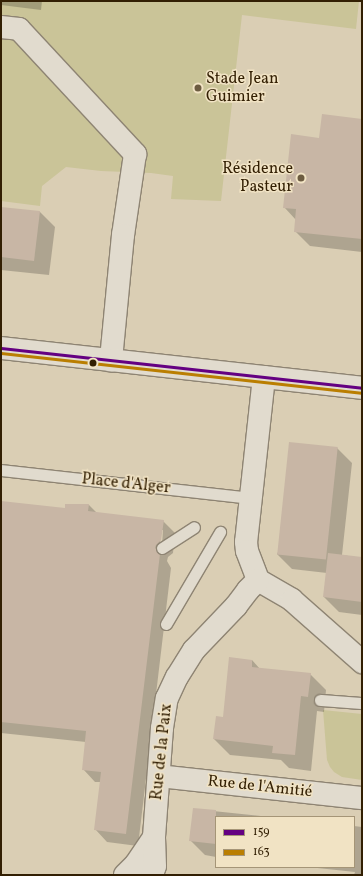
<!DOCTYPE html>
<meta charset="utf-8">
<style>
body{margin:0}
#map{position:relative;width:363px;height:876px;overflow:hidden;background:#daceb4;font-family:Vollkorn,serif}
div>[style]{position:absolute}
.green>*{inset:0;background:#cac498}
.shadow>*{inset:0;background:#0003}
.building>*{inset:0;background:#c8b6a5;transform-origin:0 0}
.roads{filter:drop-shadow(1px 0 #8e8473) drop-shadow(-1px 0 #8e8473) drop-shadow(0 1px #8e8473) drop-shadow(0 -1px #8e8473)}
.lane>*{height:11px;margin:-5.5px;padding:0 5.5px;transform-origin:5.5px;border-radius:5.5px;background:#e1dbce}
.street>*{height:22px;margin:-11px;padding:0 11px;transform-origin:11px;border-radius:11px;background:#e1dbce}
.secondary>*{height:22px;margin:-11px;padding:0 11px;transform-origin:11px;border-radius:11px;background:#e1dbce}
.bus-1>*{height:3px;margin:-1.5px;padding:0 1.5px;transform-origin:1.5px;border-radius:1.5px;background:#640082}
.bus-2>*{height:3px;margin:-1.5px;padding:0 1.5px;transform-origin:1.5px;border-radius:1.5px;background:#ba7e01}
.dots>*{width:11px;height:11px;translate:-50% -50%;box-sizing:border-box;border:2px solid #f1e3c4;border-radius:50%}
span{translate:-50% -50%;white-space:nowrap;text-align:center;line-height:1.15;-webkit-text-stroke:3px #f1e3c4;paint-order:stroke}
.poi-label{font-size:16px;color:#321f03}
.left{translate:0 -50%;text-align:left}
.right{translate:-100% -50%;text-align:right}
.street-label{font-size:16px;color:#321f03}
.frame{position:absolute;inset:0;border:2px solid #321f03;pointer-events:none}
.legend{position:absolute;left:215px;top:816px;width:140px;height:52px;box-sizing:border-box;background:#f1e3c4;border:1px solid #a59577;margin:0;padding:5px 7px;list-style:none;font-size:12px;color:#321f03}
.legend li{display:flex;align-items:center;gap:8px;height:20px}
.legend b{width:20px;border:1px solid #a59577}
</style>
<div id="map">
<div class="green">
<div style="clip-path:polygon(1px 1px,359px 1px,356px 29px,242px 15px,221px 201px,171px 199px,173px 176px,151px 173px,101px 171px,66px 167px,42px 186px,40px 206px,1px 201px)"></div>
<div style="clip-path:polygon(323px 710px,362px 714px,362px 780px,342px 777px,334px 772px,330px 767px,327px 760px)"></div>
</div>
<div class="shadow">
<div style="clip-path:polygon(1px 1px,42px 1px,41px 10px,1px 5px)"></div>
<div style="clip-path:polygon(362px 120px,362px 252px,310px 246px,295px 231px,296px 220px,284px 207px,320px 139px)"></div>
<div style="clip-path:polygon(1px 208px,40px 212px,55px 227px,49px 275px,1px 270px)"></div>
<div style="clip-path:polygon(337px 448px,352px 463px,342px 555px,362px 558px,362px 615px,339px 612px,324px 597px,327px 573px,292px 569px,277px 554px)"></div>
<div style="clip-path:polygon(evenodd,1px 502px,65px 509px,89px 505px,97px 513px,163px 521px,175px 533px,173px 553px,168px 557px,167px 561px,171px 568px,138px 846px,107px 842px,95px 829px,101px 782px,95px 782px,83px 769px,86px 742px,1px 733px,1px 502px,161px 530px,163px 530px,162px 545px,160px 545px,161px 530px)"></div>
<div style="clip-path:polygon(252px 660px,260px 669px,310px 674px,326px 690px,324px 712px,317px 711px,311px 771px,289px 768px,281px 760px,230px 755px,214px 739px)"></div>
<div style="clip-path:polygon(194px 809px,270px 817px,216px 817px,216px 857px,205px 855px,190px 840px)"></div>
<div style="clip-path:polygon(354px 826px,362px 827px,362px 875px,354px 875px,355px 872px,308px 867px,354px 867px)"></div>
</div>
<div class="building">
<div style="clip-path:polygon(322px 114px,362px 119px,362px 239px,294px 232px,296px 209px,283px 208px,291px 134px,319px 138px)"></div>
<div style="clip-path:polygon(1px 207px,40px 211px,34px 261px,1px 257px)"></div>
<div style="left:289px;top:442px;width:49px;height:113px;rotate:6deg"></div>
<div style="clip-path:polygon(1px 501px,65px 508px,65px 504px,89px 504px,88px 511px,164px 520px,161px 540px,156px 545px,155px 548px,160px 554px,126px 834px,94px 830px,101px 772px,82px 770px,86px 731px,1px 722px)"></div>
<div style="clip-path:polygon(328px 553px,362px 557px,362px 602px,323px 597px)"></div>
<div style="clip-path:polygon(229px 657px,252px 660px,252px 667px,311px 673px,308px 697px,301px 696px,295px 755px,272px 753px,273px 746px,213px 739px,216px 716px,223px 717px)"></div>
<div style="clip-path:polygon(193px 808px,216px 810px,216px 844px,189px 841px)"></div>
</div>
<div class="roads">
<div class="lane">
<div style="left:1px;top:470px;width:253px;rotate:6.4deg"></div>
<div style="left:162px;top:548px;width:38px;rotate:-33deg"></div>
<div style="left:166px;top:624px;width:107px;rotate:-59.6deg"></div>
<div style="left:320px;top:700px;width:42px;rotate:4.1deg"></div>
</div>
<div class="street">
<div style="left:1px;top:27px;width:18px;rotate:6deg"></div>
<div style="left:19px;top:29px;width:171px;rotate:47.1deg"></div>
<div style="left:135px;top:154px;width:82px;rotate:98.4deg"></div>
<div style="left:123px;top:235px;width:126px;rotate:95.5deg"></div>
<div style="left:264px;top:377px;width:166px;rotate:96.2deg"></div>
<div style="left:246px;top:542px;width:9px;rotate:84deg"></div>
<div style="left:247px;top:551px;width:31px;rotate:69deg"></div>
<div style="left:258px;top:580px;width:39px;rotate:30deg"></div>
<div style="left:292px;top:600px;width:94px;rotate:41.5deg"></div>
<div style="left:159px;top:776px;width:204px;rotate:6.2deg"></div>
<div style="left:125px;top:875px;width:16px;rotate:-45deg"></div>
<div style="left:136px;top:864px;width:32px;rotate:-56deg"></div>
<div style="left:152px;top:875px;width:9px;rotate:-72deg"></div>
<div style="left:155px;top:866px;width:29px;rotate:-92deg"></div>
<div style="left:154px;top:837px;width:109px;rotate:-85.8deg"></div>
<div style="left:162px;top:728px;width:30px;rotate:-81deg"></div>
<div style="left:167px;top:698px;width:23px;rotate:-65deg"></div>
<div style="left:177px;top:677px;width:32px;rotate:-58deg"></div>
<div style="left:194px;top:650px;width:61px;rotate:-46.3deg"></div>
<div style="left:236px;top:606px;width:20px;rotate:-53deg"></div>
<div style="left:248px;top:590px;width:14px;rotate:-45deg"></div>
</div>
<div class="secondary">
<div style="left:1px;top:348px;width:363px;rotate:6.3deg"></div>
</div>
</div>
<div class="bus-1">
<div style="left:1px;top:348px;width:363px;rotate:6.3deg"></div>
</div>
<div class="bus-2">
<div style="left:1px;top:353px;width:362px;rotate:6.3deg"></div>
</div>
<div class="dots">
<div style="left:198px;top:88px;background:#6d5c41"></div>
<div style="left:301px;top:178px;background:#6d5c41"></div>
<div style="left:93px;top:363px;background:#321f03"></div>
</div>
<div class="poi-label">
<span class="left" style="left:206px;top:88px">Stade Jean<br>Guimier</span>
<span class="right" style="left:293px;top:178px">Résidence<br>Pasteur</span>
</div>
<div class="street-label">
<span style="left:126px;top:484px;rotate:6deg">Place d'Alger</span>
<span style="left:162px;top:752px;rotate:-84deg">Rue de la Paix</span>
<span style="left:260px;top:787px;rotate:6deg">Rue de l'Amitié</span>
</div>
<div class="frame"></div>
<ul class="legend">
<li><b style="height:5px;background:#640082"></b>159</li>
<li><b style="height:5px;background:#ba7e01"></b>163</li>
</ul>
</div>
